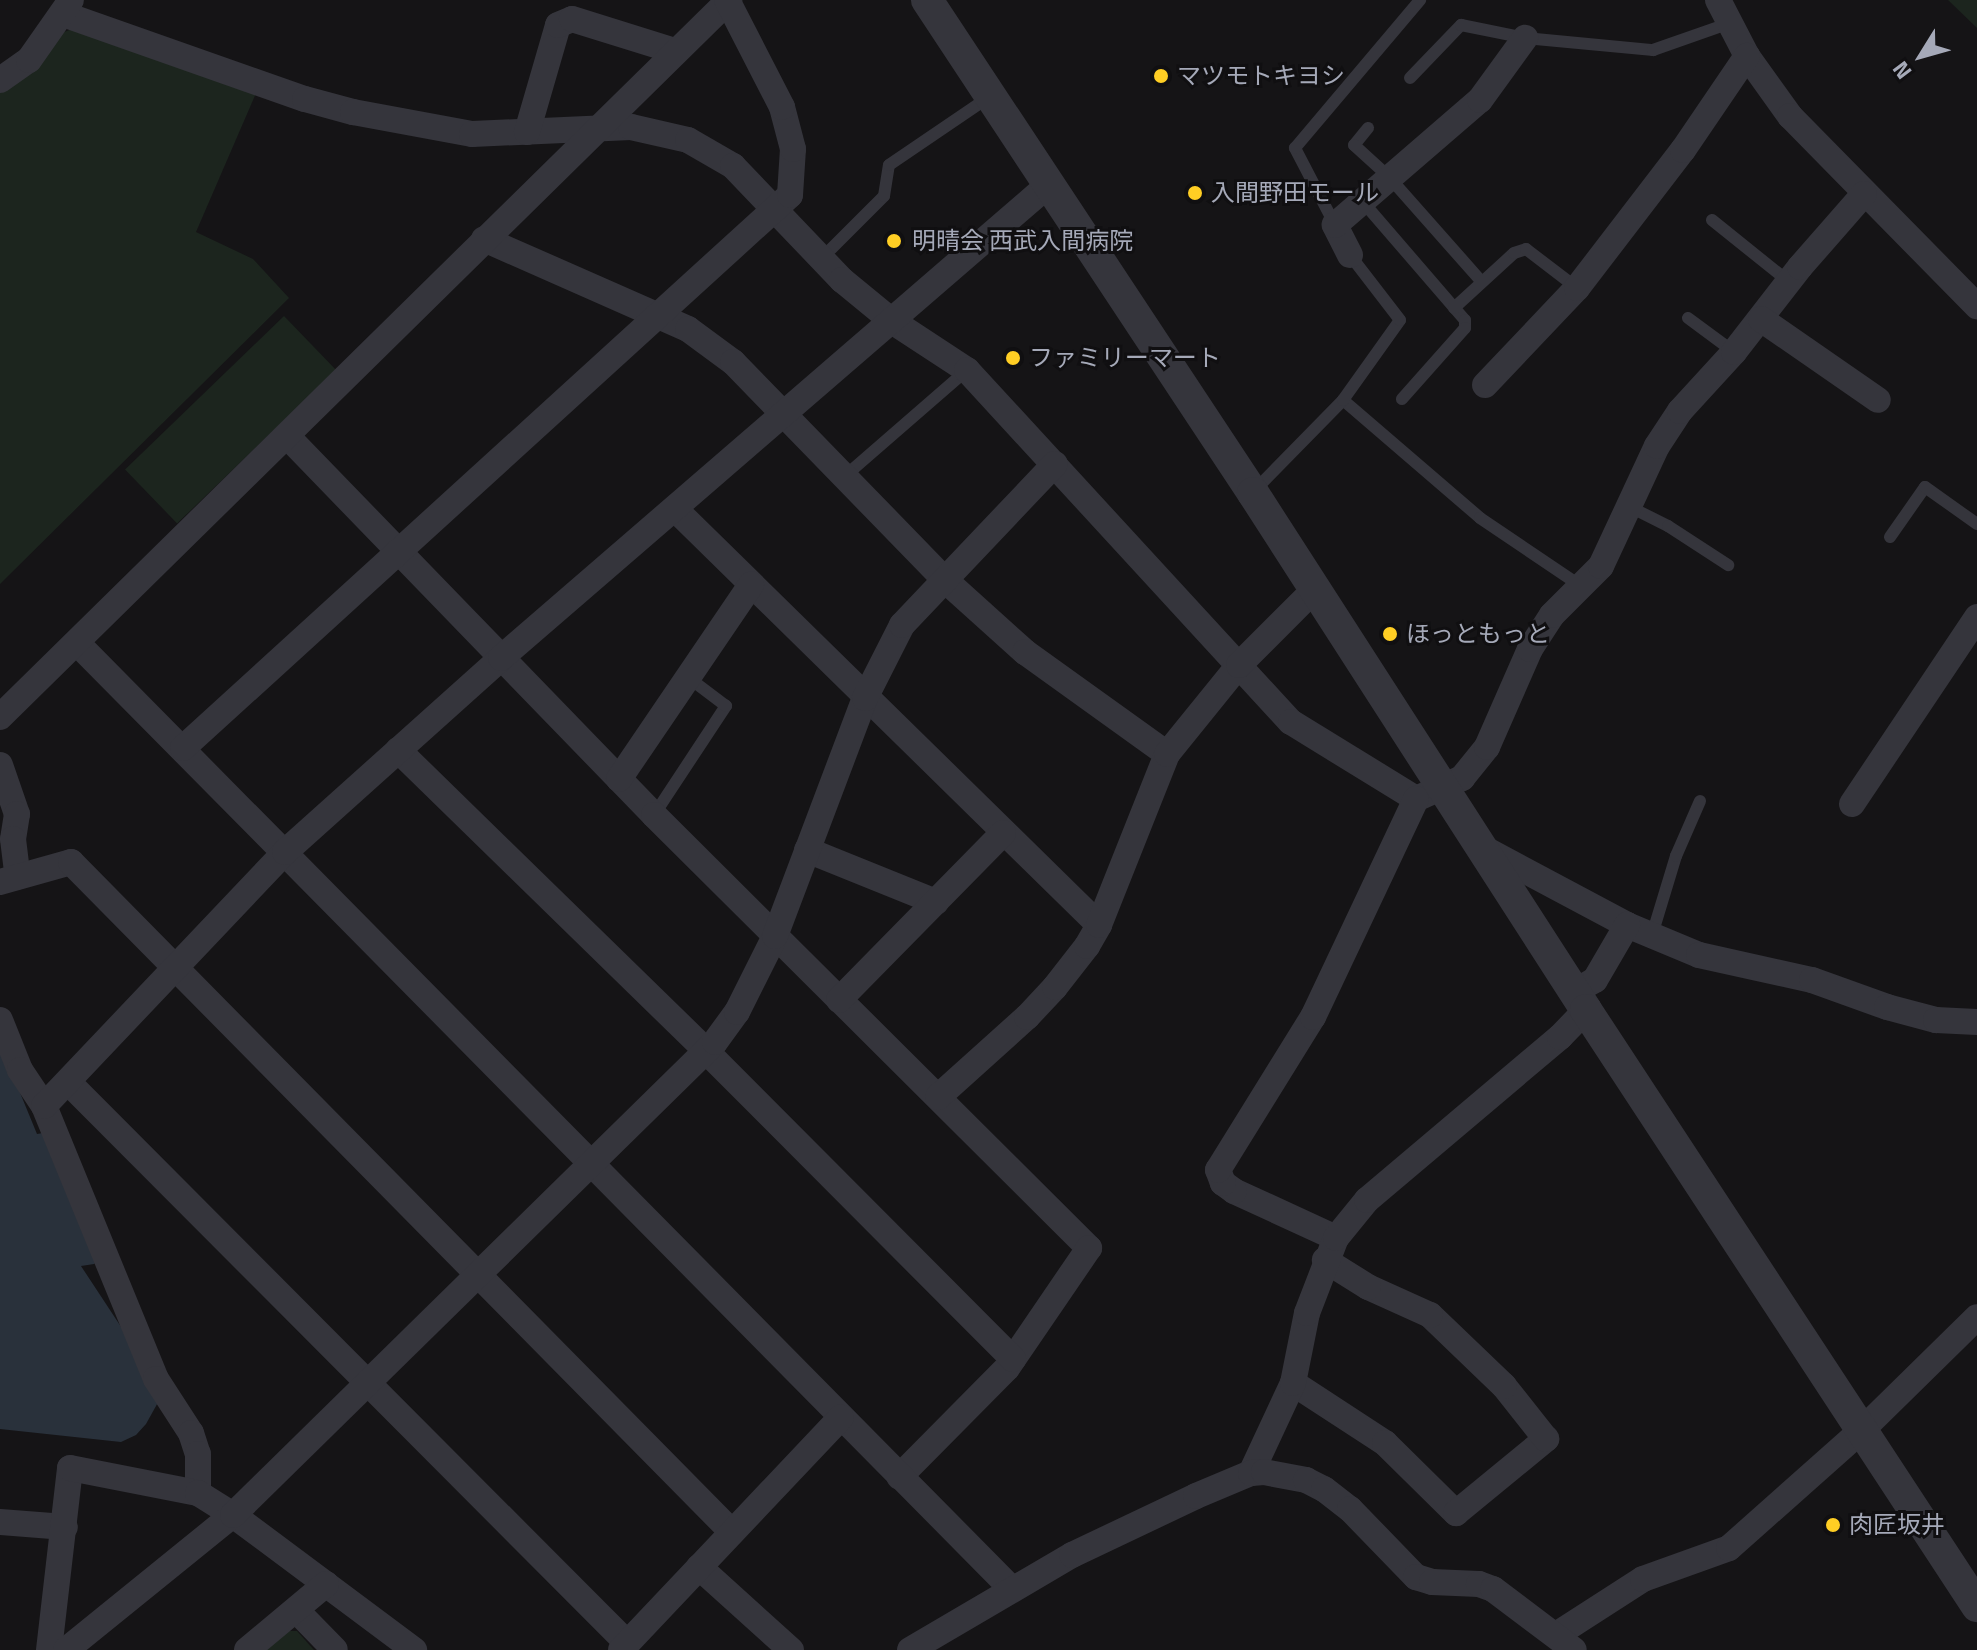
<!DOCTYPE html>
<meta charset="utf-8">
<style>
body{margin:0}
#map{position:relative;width:1977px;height:1650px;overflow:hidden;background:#151416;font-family:"Titillium Web","Noto Sans JP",sans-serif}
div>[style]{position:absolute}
.green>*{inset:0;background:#1c251e;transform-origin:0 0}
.water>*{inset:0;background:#29313b}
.service>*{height:12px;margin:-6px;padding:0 6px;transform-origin:6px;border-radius:6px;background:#35353c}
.minor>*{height:26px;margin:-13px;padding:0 13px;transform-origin:13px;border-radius:13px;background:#35353c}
.tertiary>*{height:32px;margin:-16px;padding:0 16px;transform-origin:16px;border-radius:16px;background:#35353c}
.dots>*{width:22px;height:22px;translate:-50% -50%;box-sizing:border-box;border:4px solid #100f11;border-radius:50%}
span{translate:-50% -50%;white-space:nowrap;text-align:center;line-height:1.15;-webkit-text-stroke:6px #100f11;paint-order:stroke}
.poi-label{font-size:24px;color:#a5a9b8}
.left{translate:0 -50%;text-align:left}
.north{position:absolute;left:1881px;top:16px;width:80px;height:80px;-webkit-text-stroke:6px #100f11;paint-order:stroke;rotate:233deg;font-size:22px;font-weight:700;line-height:32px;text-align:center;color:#a5a9b8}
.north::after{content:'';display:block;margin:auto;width:28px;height:36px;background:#a5a9b8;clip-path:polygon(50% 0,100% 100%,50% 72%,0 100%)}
</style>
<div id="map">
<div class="green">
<div style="clip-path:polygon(1948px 0,1977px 0,1977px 28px)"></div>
<div style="clip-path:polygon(77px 27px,257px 91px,196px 232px,253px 259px,289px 298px,0 584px,0 90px,54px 36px)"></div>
<div style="left:284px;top:316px;width:75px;height:221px;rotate:46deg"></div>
<div style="clip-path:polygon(286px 1631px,297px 1631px,314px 1650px,262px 1650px)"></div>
</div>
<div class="water">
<div style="clip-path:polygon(0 1044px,37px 1134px,49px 1132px,100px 1259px,94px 1264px,81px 1266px,135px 1348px,161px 1397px,146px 1424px,136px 1435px,121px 1442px,0 1429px)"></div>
</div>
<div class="service">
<div style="left:1410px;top:78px;width:74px;rotate:-46.1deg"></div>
<div style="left:1461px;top:25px;width:65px;rotate:11.5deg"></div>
<div style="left:1525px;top:38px;width:129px;rotate:5.4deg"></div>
<div style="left:1653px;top:50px;width:82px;rotate:-19.3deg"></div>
<div style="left:1368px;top:128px;width:22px;rotate:129deg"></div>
<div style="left:1354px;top:145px;width:47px;rotate:42.4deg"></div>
<div style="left:1389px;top:177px;width:140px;rotate:48.5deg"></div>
<div style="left:1363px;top:202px;width:156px;rotate:49.2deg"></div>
<div style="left:1465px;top:320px;width:8px;rotate:90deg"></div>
<div style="left:1465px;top:328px;width:95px;rotate:131.6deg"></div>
<div style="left:1712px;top:220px;width:99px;rotate:38.8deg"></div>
<div style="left:1335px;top:225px;width:87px;rotate:-117.5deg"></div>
<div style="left:1295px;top:148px;width:194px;rotate:-49.8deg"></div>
<div style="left:831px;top:249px;width:75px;rotate:-45deg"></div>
<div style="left:884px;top:196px;width:31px;rotate:-81deg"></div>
<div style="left:889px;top:165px;width:121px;rotate:-34.2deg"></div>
<div style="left:1454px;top:308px;width:81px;rotate:-42.5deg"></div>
<div style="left:1514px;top:253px;width:13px;rotate:-18deg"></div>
<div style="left:1526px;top:249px;width:64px;rotate:37.4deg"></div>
<div style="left:1688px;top:318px;width:57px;rotate:36.5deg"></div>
<div style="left:1343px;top:400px;width:181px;rotate:40.7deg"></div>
<div style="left:1480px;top:518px;width:122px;rotate:34deg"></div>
<div style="left:845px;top:476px;width:162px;rotate:-41deg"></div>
<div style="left:1255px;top:490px;width:126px;rotate:-45.6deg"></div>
<div style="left:1343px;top:400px;width:98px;rotate:-54.5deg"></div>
<div style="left:1400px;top:320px;width:82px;rotate:-127.6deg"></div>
<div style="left:1628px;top:506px;width:45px;rotate:26.6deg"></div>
<div style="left:1668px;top:526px;width:72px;rotate:33deg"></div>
<div style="left:1890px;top:537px;width:61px;rotate:-55deg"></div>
<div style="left:1925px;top:487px;width:64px;rotate:35.4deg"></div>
<div style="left:654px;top:815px;width:131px;rotate:-56.6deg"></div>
<div style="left:726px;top:706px;width:46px;rotate:-142.9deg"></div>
<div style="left:1652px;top:935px;width:83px;rotate:-73.1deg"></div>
<div style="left:1676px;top:856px;width:60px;rotate:-66.4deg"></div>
</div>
<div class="minor">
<div style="left:1718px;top:0;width:63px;rotate:62.6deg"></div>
<div style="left:1747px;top:56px;width:74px;rotate:54.4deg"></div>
<div style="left:1790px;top:116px;width:267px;rotate:45.5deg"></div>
<div style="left:63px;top:14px;width:256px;rotate:19.4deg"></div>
<div style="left:305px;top:99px;width:50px;rotate:15.2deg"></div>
<div style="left:353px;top:112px;width:121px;rotate:10.5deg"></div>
<div style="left:472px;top:134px;width:159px;rotate:-2.5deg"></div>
<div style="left:631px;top:127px;width:58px;rotate:12.8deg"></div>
<div style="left:688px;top:140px;width:52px;rotate:30deg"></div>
<div style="left:733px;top:166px;width:158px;rotate:46.3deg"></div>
<div style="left:842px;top:280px;width:65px;rotate:39.4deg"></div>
<div style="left:892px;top:321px;width:90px;rotate:33.2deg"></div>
<div style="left:967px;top:370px;width:478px;rotate:47.4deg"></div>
<div style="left:1291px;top:722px;width:147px;rotate:31.6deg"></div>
<div style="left:1416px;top:799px;width:51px;rotate:-24.5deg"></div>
<div style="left:1462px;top:778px;width:40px;rotate:-51deg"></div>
<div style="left:1487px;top:747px;width:107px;rotate:-66.3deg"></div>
<div style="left:1530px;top:649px;width:40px;rotate:-57.1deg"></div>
<div style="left:1552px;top:615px;width:69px;rotate:-45deg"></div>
<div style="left:1601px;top:566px;width:132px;rotate:-65deg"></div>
<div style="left:1657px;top:446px;width:42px;rotate:-56.7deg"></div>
<div style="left:1680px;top:411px;width:80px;rotate:-47.5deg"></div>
<div style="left:1734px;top:352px;width:108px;rotate:-52.2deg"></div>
<div style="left:1800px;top:267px;width:97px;rotate:-48.8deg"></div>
<div style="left:0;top:80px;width:35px;rotate:-35deg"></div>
<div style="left:29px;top:60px;width:73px;rotate:-55deg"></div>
<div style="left:527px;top:132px;width:111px;rotate:-73.8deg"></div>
<div style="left:558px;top:25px;width:15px;rotate:-23deg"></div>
<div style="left:572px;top:19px;width:108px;rotate:17.3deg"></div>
<div style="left:484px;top:239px;width:223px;rotate:23.8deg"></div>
<div style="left:688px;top:329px;width:56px;rotate:36.3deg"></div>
<div style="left:733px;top:362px;width:304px;rotate:45.8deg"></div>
<div style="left:945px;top:580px;width:108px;rotate:42deg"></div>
<div style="left:1025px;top:652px;width:175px;rotate:35.7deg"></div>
<div style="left:1350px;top:255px;width:34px;rotate:-117deg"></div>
<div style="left:1335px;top:225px;width:191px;rotate:-40.8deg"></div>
<div style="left:1480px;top:100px;width:77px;rotate:-54deg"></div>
<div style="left:1761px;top:319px;width:142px;rotate:34.7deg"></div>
<div style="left:1485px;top:385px;width:134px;rotate:-46.5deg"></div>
<div style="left:1577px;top:288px;width:174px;rotate:-52.5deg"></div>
<div style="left:1683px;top:150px;width:114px;rotate:-55.8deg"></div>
<div style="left:287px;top:436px;width:528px;rotate:45.92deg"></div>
<div style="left:654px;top:815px;width:614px;rotate:44.87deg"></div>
<div style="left:1089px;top:1248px;width:145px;rotate:124.3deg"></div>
<div style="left:1007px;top:1368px;width:153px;rotate:134.7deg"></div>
<div style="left:675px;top:509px;width:594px;rotate:44.45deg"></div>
<div style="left:78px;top:644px;width:1329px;rotate:45.34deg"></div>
<div style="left:0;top:717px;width:1023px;rotate:-44.52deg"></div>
<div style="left:183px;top:748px;width:821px;rotate:-42.33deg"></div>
<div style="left:790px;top:195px;width:46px;rotate:-86.3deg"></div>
<div style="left:793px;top:149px;width:43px;rotate:-104.7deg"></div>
<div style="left:782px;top:107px;width:120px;rotate:-117.2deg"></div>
<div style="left:398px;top:750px;width:431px;rotate:44.3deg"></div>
<div style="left:706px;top:1051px;width:435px;rotate:45.1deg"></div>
<div style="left:0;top:765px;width:52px;rotate:70.9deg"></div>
<div style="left:17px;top:814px;width:25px;rotate:99deg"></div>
<div style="left:13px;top:839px;width:38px;rotate:83deg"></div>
<div style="left:619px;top:779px;width:235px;rotate:-55.8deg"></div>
<div style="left:1852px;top:804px;width:225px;rotate:-56.2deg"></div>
<div style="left:1483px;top:848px;width:163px;rotate:28.1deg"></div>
<div style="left:1627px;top:925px;width:78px;rotate:22.6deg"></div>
<div style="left:1699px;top:955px;width:116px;rotate:12.5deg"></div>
<div style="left:1812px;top:980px;width:80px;rotate:19.8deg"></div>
<div style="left:1887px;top:1007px;width:51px;rotate:14.9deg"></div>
<div style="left:1936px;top:1020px;width:41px;rotate:2.8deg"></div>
<div style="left:807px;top:850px;width:139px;rotate:22deg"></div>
<div style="left:0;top:882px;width:74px;rotate:-15.7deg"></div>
<div style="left:71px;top:862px;width:941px;rotate:45.39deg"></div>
<div style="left:1574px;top:992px;width:24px;rotate:-30deg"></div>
<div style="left:1595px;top:980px;width:64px;rotate:-59.8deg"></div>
<div style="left:839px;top:1000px;width:234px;rotate:-45.5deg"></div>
<div style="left:0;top:1020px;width:54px;rotate:68.2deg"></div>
<div style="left:20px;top:1070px;width:43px;rotate:56.3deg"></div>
<div style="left:44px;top:1106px;width:295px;rotate:67.7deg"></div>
<div style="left:156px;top:1379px;width:64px;rotate:57.1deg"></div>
<div style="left:191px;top:1433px;width:22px;rotate:72deg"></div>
<div style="left:198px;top:1454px;width:39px;rotate:90deg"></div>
<div style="left:68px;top:1082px;width:792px;rotate:45.1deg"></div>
<div style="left:938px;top:1097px;width:120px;rotate:-42deg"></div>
<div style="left:1027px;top:1017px;width:41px;rotate:-47deg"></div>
<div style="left:1055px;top:987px;width:52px;rotate:-52deg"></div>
<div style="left:1087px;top:946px;width:24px;rotate:-60deg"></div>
<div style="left:1099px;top:925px;width:184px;rotate:-68.3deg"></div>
<div style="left:1167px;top:754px;width:114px;rotate:-51deg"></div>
<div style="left:1239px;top:665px;width:107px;rotate:-45deg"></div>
<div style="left:44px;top:1106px;width:350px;rotate:-46.5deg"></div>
<div style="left:285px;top:852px;width:290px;rotate:-41.9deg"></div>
<div style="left:501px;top:658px;width:722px;rotate:-40.84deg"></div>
<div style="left:1336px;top:1238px;width:112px;rotate:-155.3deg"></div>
<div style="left:1234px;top:1191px;width:14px;rotate:-144deg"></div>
<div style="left:1223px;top:1183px;width:14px;rotate:-111deg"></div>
<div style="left:1218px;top:1170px;width:180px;rotate:-58.2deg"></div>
<div style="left:1313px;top:1017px;width:241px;rotate:-64.7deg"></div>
<div style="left:1293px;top:1383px;width:110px;rotate:33.1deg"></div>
<div style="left:1385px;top:1443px;width:100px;rotate:44.6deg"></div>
<div style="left:1456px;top:1513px;width:117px;rotate:-39.4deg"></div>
<div style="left:1546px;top:1439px;width:68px;rotate:-128.4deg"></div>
<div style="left:1504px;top:1386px;width:103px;rotate:-136.2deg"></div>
<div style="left:1430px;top:1315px;width:68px;rotate:-155.7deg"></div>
<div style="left:1368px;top:1287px;width:51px;rotate:-147.9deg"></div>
<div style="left:1251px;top:1473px;width:99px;rotate:-65deg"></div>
<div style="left:1293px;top:1383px;width:71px;rotate:-78.7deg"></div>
<div style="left:1307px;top:1313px;width:80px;rotate:-68.9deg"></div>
<div style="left:1336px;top:1238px;width:49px;rotate:-50.8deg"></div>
<div style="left:1367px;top:1200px;width:253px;rotate:-40.2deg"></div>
<div style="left:1560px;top:1037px;width:37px;rotate:-46deg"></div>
<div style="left:0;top:1522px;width:65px;rotate:4.4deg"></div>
<div style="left:699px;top:1567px;width:124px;rotate:42.1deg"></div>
<div style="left:297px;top:1611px;width:54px;rotate:45.7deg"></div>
<div style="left:1556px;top:1635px;width:103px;rotate:-32.8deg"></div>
<div style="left:1643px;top:1579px;width:91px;rotate:-19.8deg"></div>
<div style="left:1729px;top:1548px;width:178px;rotate:-41.6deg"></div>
<div style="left:1862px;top:1430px;width:161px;rotate:-44.5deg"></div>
<div style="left:49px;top:1650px;width:183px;rotate:-83.4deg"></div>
<div style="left:70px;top:1468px;width:130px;rotate:11.1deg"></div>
<div style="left:198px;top:1493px;width:41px;rotate:32.2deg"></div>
<div style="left:233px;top:1515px;width:226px;rotate:36.7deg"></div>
<div style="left:66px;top:1650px;width:215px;rotate:-39deg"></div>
<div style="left:233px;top:1515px;width:675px;rotate:-44.46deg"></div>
<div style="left:715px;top:1042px;width:37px;rotate:-54deg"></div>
<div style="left:737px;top:1012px;width:85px;rotate:-63.4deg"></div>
<div style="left:775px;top:936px;width:254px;rotate:-69.3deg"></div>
<div style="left:865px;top:698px;width:82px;rotate:-63.1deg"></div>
<div style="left:902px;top:625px;width:222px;rotate:-46.5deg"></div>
<div style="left:247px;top:1650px;width:103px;rotate:-39.9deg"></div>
<div style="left:621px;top:1650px;width:320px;rotate:-46.6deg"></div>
<div style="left:910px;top:1650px;width:188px;rotate:-30.4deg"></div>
<div style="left:1072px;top:1555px;width:137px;rotate:-25.4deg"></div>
<div style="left:1196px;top:1496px;width:60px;rotate:-22.7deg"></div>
<div style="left:1251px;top:1473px;width:13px;rotate:-4deg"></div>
<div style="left:1264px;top:1472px;width:43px;rotate:10.8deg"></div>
<div style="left:1306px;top:1480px;width:20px;rotate:27deg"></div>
<div style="left:1324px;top:1489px;width:33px;rotate:38deg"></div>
<div style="left:1350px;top:1509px;width:95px;rotate:45.9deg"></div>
<div style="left:1416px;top:1577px;width:17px;rotate:17deg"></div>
<div style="left:1432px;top:1582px;width:47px;rotate:2.4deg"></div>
<div style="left:1479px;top:1584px;width:15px;rotate:20deg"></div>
<div style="left:1493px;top:1589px;width:101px;rotate:37deg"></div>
</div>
<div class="tertiary">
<div style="left:927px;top:0;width:591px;rotate:56.53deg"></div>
<div style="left:1253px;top:493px;width:615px;rotate:57.21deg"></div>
<div style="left:1586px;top:1010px;width:713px;rotate:56.73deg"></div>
</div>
<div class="dots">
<div style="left:1161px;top:76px;background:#ffce24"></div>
<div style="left:1195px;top:193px;background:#ffce24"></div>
<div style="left:894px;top:241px;background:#ffce24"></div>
<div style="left:1013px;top:358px;background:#ffce24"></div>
<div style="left:1390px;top:634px;background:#ffce24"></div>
<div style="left:1833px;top:1525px;background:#ffce24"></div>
</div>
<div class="poi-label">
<span class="left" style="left:1177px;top:76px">マツモトキヨシ</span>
<span class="left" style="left:1211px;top:193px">入間野田モール</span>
<span class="left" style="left:912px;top:241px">明晴会 西武入間病院</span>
<span class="left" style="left:1029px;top:358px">ファミリーマート</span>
<span class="left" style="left:1406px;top:634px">ほっともっと</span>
<span class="left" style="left:1849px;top:1525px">肉匠坂井</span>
</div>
<div class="north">N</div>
</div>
